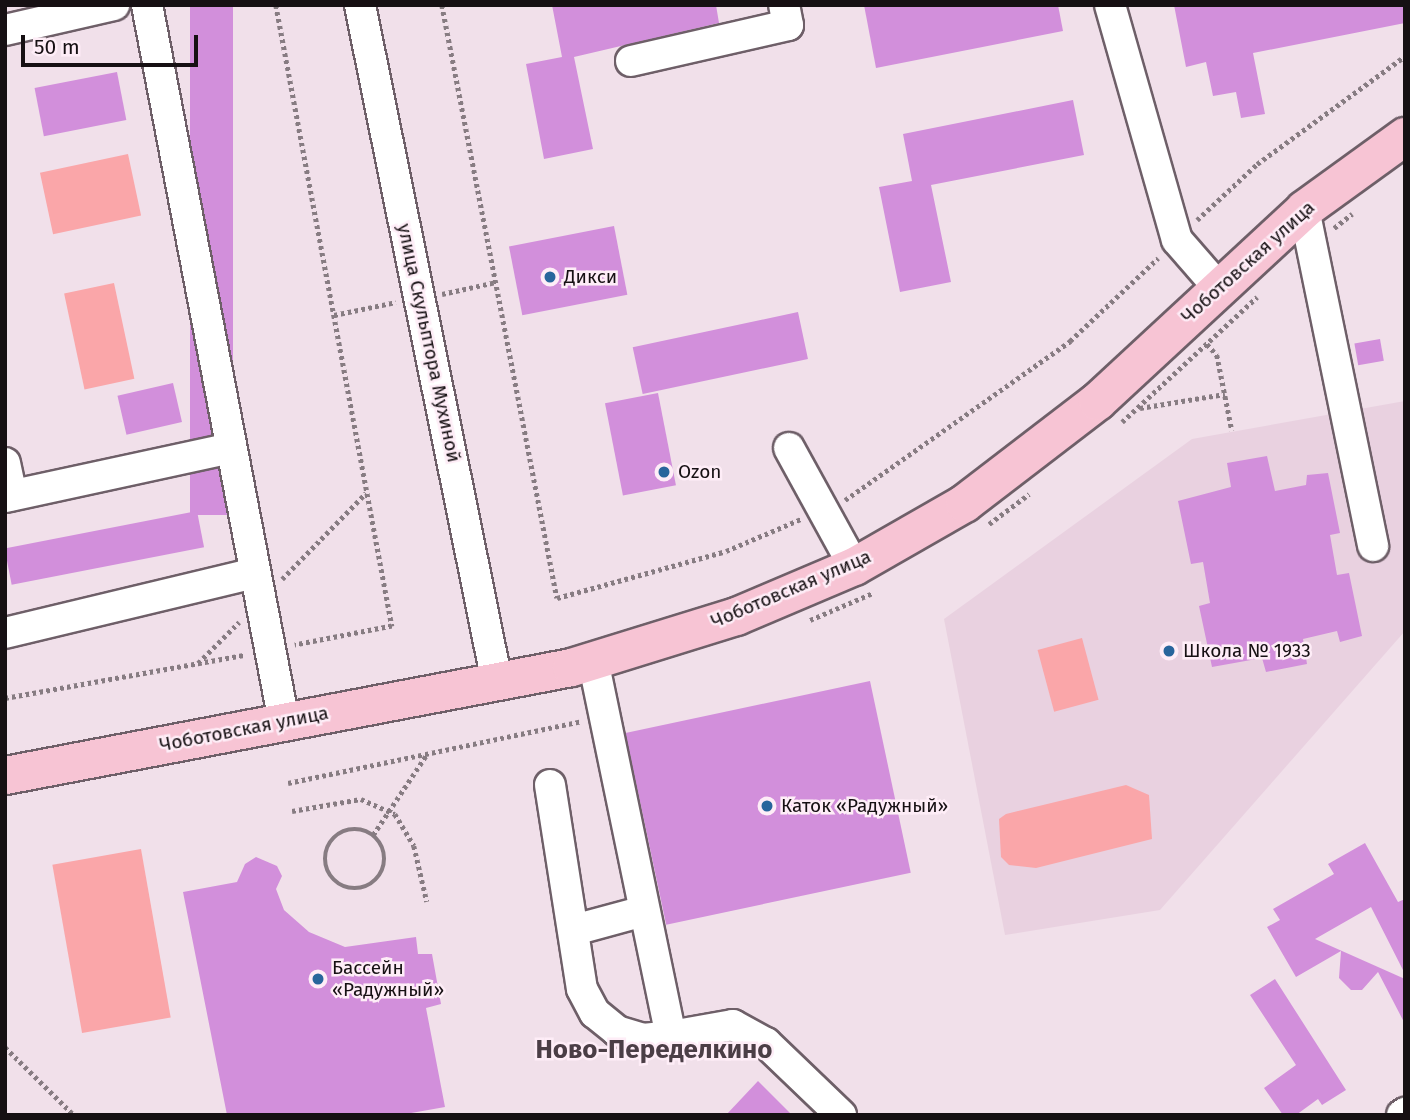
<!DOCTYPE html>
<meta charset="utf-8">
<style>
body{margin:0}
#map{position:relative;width:1410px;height:1120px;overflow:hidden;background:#f1e0ea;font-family:"Fira Sans",sans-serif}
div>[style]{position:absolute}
.built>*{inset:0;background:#e9d1e0}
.green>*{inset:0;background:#faa6a9;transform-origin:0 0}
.building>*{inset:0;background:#d28fdb;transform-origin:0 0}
.path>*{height:4.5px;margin-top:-2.25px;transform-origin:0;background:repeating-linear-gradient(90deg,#877c82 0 3.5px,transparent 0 7px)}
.path>.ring{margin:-2.25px;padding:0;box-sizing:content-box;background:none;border:4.5px solid #877c82;border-radius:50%}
.roads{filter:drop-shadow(2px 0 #6e5f68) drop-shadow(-2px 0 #6e5f68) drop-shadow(0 2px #6e5f68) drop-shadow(0 -2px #6e5f68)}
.minor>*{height:30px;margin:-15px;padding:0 15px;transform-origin:15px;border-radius:15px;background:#fff}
.major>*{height:37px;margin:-18.5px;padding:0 18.5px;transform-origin:18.5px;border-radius:18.5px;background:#f7c4d4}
.dots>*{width:19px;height:19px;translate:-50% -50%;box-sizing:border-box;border:4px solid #feedf7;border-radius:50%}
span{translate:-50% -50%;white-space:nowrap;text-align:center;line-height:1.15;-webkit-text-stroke:5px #feedf7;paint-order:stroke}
.street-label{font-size:19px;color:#161013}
.poi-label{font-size:19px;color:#161013}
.left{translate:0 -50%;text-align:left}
.district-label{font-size:26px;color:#4b3e46;font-weight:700}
.frame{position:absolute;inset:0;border:7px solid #161013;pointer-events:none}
.scale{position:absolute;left:21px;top:35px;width:177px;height:32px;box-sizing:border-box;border:4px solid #161013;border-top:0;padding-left:9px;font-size:21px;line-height:24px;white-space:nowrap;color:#161013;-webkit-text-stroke:5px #feedf7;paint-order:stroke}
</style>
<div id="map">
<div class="built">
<div style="clip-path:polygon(1405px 401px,1405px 631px,1160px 910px,1005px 935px,944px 619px,1192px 439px)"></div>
</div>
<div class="green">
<div style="left:128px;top:154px;width:63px;height:90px;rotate:78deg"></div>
<div style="left:114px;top:283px;width:98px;height:51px;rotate:78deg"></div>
<div style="left:1082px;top:638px;width:64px;height:46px;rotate:75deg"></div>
<div style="clip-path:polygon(1126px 785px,1149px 795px,1152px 839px,1036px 868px,1009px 865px,1001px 857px,999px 819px,1006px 814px)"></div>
<div style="left:141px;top:849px;width:171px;height:90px;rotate:80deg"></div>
</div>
<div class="building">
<div style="left:190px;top:5px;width:43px;height:510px"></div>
<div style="clip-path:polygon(552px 5px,716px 5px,719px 23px,574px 57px,593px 149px,544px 159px,526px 64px,562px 57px)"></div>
<div style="clip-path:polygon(864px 5px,1058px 5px,1063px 31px,876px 68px)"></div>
<div style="clip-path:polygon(1174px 5px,1405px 5px,1405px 23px,1253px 53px,1265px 114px,1241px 118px,1236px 92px,1213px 96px,1206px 62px,1186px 67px)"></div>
<div style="left:117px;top:72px;width:49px;height:84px;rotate:79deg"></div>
<div style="clip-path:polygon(1073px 100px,1084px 155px,931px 185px,951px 282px,900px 292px,879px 187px,912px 181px,903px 134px)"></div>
<div style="left:614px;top:226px;width:70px;height:107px;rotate:79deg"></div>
<div style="left:798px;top:312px;width:48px;height:169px;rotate:78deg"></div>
<div style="left:1380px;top:339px;width:22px;height:26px;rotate:80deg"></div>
<div style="left:173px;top:383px;width:40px;height:57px;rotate:77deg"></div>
<div style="left:658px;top:393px;width:94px;height:54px;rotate:79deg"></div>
<div style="clip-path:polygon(1267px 456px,1275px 491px,1306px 485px,1307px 475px,1328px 473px,1340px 533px,1330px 535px,1337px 575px,1349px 573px,1362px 636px,1340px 642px,1337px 631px,1303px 639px,1307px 664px,1266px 672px,1262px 658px,1212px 667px,1199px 606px,1210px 603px,1203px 562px,1191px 564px,1178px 501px,1231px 487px,1227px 463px)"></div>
<div style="left:197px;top:511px;width:37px;height:196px;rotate:79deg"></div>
<div style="left:870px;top:681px;width:196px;height:250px;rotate:78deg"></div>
<div style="clip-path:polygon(1365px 843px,1398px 902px,1405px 899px,1405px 974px,1371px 907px,1315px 939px,1405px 979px,1405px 1024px,1378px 972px,1362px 990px,1351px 990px,1339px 978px,1341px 951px,1296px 977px,1267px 927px,1280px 920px,1273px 909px,1334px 874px,1328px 864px)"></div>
<div style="clip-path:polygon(256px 857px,277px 866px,282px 876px,276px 889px,284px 910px,309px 932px,345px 947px,416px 937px,418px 954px,432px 954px,441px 1004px,426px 1008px,445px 1107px,400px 1115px,227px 1115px,183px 892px,237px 882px,245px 864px)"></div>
<div style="clip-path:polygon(1275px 979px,1346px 1090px,1322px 1105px,1318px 1099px,1296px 1115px,1283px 1115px,1264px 1088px,1296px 1065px,1250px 995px)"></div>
<div style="clip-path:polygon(758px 1081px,792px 1115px,726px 1115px)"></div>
</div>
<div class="path">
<div style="left:276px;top:5px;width:632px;rotate:79.42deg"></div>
<div style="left:392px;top:626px;width:99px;rotate:168.9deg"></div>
<div style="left:442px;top:5px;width:604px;rotate:79.02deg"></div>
<div style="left:557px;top:598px;width:175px;rotate:-15.5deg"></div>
<div style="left:726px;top:551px;width:82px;rotate:-23.1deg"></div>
<div style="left:1197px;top:220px;width:82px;rotate:-43deg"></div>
<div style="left:1257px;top:164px;width:183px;rotate:-36.1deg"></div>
<div style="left:1334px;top:228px;width:23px;rotate:-38deg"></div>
<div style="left:442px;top:294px;width:55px;rotate:-12.5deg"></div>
<div style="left:334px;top:315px;width:63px;rotate:-11.8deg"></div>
<div style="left:1207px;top:344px;width:15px;rotate:48deg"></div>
<div style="left:1217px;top:355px;width:77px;rotate:78.8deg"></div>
<div style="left:1140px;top:408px;width:86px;rotate:-9.4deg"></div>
<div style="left:1122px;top:422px;width:184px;rotate:-42.8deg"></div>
<div style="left:845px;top:500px;width:276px;rotate:-35.2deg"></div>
<div style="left:1070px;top:341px;width:121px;rotate:-43.3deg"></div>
<div style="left:989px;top:524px;width:50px;rotate:-36.9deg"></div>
<div style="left:282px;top:579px;width:120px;rotate:-45.7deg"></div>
<div style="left:810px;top:620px;width:69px;rotate:-23.2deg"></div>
<div style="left:198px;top:663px;width:58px;rotate:-45deg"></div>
<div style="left:5px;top:698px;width:244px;rotate:-10.2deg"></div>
<div style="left:288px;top:783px;width:299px;rotate:-11.9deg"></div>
<div style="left:292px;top:811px;width:70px;rotate:-9.9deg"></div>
<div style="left:361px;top:799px;width:37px;rotate:24deg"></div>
<div style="left:395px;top:814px;width:37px;rotate:59deg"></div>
<div style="left:414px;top:846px;width:57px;rotate:76.9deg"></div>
<div class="ring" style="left:325px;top:829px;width:55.5px;height:55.5px"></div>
<div style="left:373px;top:835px;width:97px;rotate:-56.3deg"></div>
<div style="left:5px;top:1047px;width:97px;rotate:44.6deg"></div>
</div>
<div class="roads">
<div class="minor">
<div style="left:147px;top:5px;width:730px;rotate:79.18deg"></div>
<div style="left:360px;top:5px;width:691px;rotate:78.56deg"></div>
<div style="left:1110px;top:5px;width:244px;rotate:74.1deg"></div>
<div style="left:1177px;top:240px;width:62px;rotate:48.9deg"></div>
<div style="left:5px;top:30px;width:112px;rotate:-12.9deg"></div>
<div style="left:631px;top:61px;width:161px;rotate:-12.9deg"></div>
<div style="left:788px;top:25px;width:20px;rotate:-101deg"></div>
<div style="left:1304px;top:209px;width:344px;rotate:78.4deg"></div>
<div style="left:789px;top:448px;width:135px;rotate:61.2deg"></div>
<div style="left:5px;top:463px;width:33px;rotate:78deg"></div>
<div style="left:5px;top:497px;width:231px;rotate:-12.2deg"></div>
<div style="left:5px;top:633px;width:257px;rotate:-13.5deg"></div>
<div style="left:593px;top:660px;width:384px;rotate:78.3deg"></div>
<div style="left:671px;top:1036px;width:63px;rotate:-10.1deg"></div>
<div style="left:733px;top:1025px;width:38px;rotate:29deg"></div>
<div style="left:766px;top:1043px;width:104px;rotate:43.8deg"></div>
<div style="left:550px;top:785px;width:206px;rotate:81.1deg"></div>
<div style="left:582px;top:989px;width:27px;rotate:62deg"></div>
<div style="left:595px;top:1013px;width:28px;rotate:39deg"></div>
<div style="left:617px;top:1031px;width:27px;rotate:17deg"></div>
<div style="left:643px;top:1039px;width:28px;rotate:-6deg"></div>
<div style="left:574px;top:930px;width:73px;rotate:-15.2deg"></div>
<div style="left:1402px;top:1115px;width:4px;rotate:-34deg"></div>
</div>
<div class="major">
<div style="left:5px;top:775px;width:576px;rotate:-10.8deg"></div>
<div style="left:571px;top:667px;width:173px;rotate:-17.2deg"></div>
<div style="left:736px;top:616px;width:128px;rotate:-23deg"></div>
<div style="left:854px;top:566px;width:127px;rotate:-29.8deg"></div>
<div style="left:964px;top:503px;width:168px;rotate:-37.5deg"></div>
<div style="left:1097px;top:401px;width:282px;rotate:-42.8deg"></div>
<div style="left:1304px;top:209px;width:125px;rotate:-35.9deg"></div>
</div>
</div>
<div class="dots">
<div style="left:550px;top:277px;background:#28659c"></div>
<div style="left:664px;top:472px;background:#28659c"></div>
<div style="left:1169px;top:651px;background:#28659c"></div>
<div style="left:767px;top:806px;background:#28659c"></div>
<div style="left:318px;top:979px;background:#28659c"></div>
</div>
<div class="street-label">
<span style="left:1248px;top:262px;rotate:-42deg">Чоботовская улица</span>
<span style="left:429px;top:343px;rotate:78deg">улица Скульптора Мухиной</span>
<span style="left:791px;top:589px;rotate:-23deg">Чоботовская улица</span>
<span style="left:244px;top:729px;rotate:-11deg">Чоботовская улица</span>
</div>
<div class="poi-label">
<span class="left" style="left:564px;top:277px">Дикси</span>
<span class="left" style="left:678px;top:472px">Ozon</span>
<span class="left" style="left:1183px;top:651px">Школа № 1933</span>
<span class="left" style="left:781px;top:806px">Каток «Радужный»</span>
<span class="left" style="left:332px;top:979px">Бассейн<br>«Радужный»</span>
</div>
<div class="district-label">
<span style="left:654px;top:1050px">Ново-Переделкино</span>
</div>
<div class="frame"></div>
<div class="scale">50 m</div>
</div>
